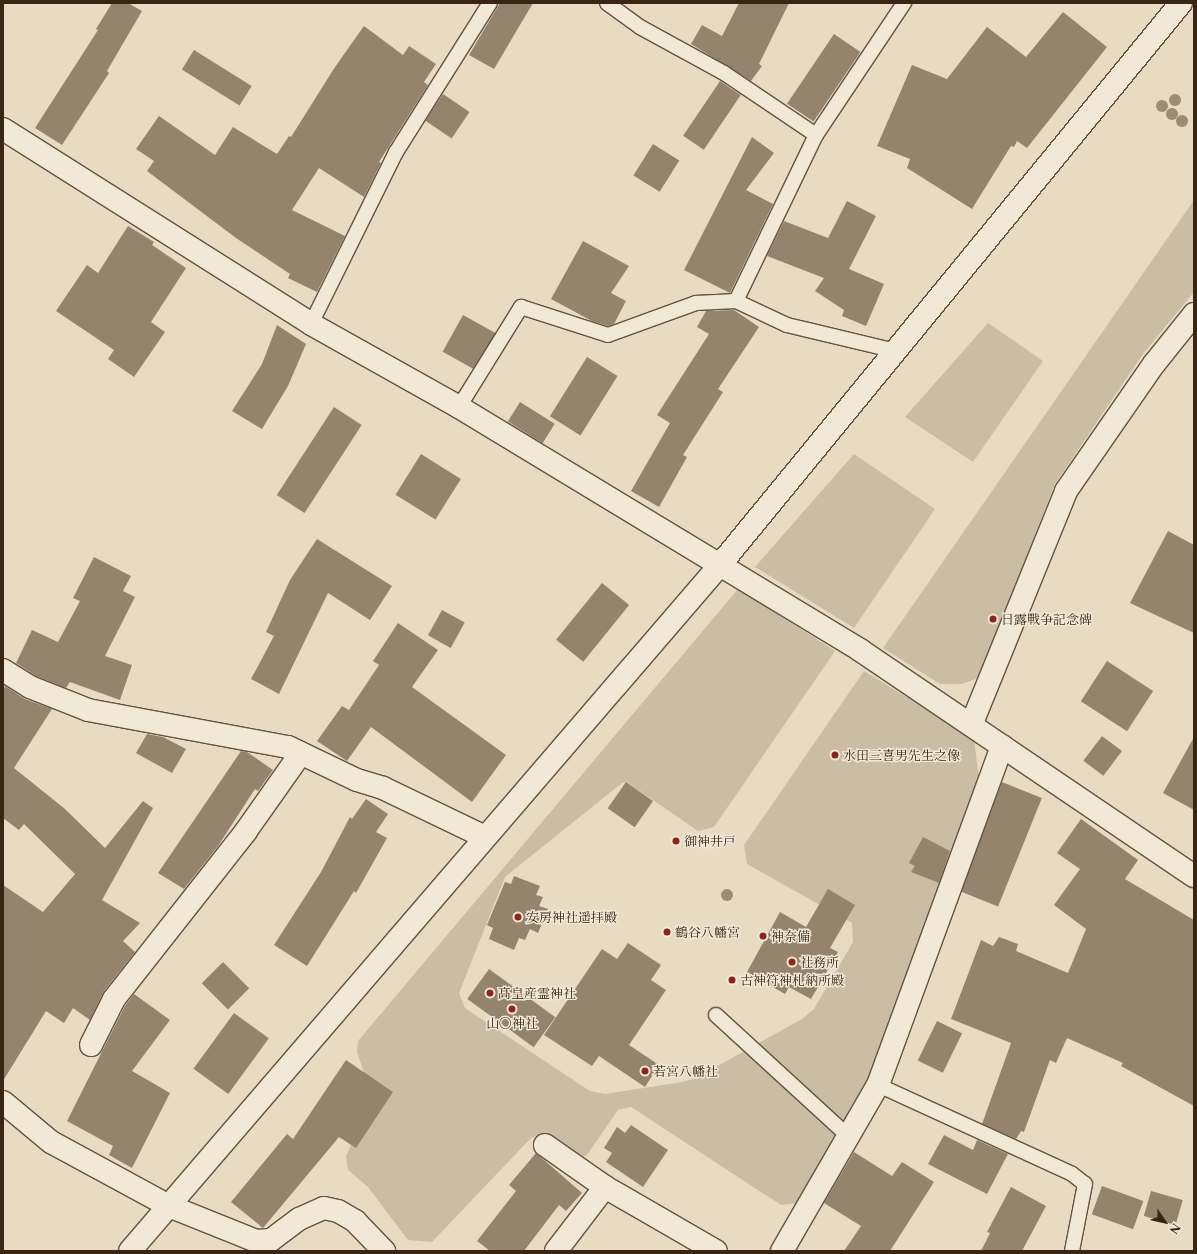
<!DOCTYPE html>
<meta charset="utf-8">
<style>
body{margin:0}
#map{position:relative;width:1197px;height:1254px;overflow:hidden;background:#e9dbc2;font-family:"Libre Caslon Text","Noto Serif JP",serif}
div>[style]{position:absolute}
.green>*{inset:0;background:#cbbca4}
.building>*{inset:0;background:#94846e;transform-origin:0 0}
.roads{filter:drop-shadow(1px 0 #64523f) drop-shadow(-1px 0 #64523f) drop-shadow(0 1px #64523f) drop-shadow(0 -1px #64523f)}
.lane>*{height:14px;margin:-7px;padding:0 7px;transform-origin:7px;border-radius:7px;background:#f1e8d7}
.street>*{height:22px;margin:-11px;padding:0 11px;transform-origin:11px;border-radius:11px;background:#f1e8d7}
.secondary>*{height:22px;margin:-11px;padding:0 11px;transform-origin:11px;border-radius:11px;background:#f1e8d7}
.trees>*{width:12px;height:12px;margin:-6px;border-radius:50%;background:#9c8c76}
.dots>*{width:11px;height:11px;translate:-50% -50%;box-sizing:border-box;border:2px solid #f1e8d7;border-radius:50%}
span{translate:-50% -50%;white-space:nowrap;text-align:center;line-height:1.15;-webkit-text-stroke:3px #f1e8d7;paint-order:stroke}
.poi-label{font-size:13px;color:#382513}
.left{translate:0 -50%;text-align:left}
.frame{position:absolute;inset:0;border:4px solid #382513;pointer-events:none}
.north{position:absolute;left:1145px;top:1202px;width:40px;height:40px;-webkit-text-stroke:3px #f1e8d7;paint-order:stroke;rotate:124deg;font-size:11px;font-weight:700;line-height:16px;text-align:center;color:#382513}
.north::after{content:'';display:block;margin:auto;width:14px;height:18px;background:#382513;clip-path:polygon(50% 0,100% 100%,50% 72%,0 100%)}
</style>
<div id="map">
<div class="green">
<div style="clip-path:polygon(1194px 200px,1194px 292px,1143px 354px,1055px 484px,981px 672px,976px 679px,961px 684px,940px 684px,883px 648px)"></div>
<div style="clip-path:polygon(988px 323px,1043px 361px,973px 462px,905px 417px)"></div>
<div style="clip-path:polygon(854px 454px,935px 509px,854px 628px,755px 567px)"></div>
<div style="clip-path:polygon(738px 589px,835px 651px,714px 827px,698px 831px,627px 782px,622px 783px,505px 877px,459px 993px,465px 1008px,590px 1091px,605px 1094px,682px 1082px,696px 1078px,802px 1019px,814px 1009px,853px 942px,852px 923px,747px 864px,744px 845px,864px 671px,974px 738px,980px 788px,872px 1080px,798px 1203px,781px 1205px,631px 1107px,618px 1110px,587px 1155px,580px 1158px,544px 1133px,531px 1138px,432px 1242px,408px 1240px,368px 1187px,348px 1170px,346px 1156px,367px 1109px,370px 1090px,357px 1052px,358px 1041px)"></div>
</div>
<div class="building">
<div style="clip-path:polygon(112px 3px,128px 3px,142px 11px,107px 71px,109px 73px,62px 145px,35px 128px,98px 30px,96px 29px)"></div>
<div style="clip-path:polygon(500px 3px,533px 3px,494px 69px,469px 55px)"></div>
<div style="clip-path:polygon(739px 3px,789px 3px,759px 64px,762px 66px,751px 81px,691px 44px,702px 25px,722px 36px)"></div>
<div style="clip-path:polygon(1063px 12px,1107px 47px,1027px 148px,1017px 141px,1014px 147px,1011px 146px,972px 209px,907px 168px,910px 159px,877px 146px,912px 65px,947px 79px,987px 27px,1026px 57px)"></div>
<div style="clip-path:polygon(364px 26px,403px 55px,409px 46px,436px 64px,424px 82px,428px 85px,379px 162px,381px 163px,364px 197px,319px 168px,292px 210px,345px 236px,317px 292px,288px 278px,290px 274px,236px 238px,147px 171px,154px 161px,136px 149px,159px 116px,215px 155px,233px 127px,277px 154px,289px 136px,291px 137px,335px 67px)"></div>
<div style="left:834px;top:34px;width:32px;height:84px;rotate:34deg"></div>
<div style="left:194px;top:50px;width:68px;height:23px;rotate:32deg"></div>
<div style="left:720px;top:81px;width:25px;height:66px;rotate:34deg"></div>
<div style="left:443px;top:94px;width:32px;height:32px;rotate:34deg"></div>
<div style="clip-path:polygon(752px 137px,774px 153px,746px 190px,773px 204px,730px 293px,684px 270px)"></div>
<div style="left:653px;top:144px;width:31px;height:37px;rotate:32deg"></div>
<div style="clip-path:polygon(847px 201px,876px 216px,849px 269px,884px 284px,866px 326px,842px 316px,844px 310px,815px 291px,824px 278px,767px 256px,784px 221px,828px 238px)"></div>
<div style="clip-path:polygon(128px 226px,154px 242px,152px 245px,186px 268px,151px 322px,165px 332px,134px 377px,108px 359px,114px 350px,56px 311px,87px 265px,98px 273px)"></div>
<div style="clip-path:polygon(583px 241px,629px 266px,611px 293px,626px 301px,614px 324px,608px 326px,592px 321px,551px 299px)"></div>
<div style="clip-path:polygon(734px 310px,759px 327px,718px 389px,723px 392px,683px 455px,687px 457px,659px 507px,631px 491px,670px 423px,657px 415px,709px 334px,697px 327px,706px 311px)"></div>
<div style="left:463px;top:315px;width:37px;height:42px;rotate:29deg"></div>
<div style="clip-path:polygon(277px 325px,306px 344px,288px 386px,262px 429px,232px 411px,262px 364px)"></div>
<div style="left:587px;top:357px;width:36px;height:70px;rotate:32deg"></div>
<div style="left:520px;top:402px;width:41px;height:23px;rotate:32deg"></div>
<div style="left:334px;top:407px;width:33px;height:105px;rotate:33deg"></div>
<div style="left:421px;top:454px;width:47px;height:48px;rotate:32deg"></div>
<div style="clip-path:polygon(1168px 531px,1194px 545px,1194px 633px,1130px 603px)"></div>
<div style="clip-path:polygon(317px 539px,392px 586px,370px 620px,328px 593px,279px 694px,251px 679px,274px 636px,266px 632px,290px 580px)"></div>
<div style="clip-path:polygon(94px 557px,131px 576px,123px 591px,135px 597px,105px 656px,132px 665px,120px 700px,70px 682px,66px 688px,36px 676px,16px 663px,32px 630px,58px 642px,80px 601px,73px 598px)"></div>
<div style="left:602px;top:583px;width:35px;height:73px;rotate:39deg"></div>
<div style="left:442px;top:610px;width:26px;height:29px;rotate:29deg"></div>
<div style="clip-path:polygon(398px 623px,438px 650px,412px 687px,506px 755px,472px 802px,371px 727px,347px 761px,317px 741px,342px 706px,349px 710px,379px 665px,373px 661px)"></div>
<div style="left:1107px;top:661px;width:55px;height:48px;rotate:33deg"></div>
<div style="clip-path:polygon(5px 686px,25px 699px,52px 709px,14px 768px,65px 809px,105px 848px,143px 801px,153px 808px,102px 900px,140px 923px,123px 941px,135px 952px,104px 991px,90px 1020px,73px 1008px,64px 1023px,46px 1011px,3px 1081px,3px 885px,43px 912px,75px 874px,24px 824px,19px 830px,3px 818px,3px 691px)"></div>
<div style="clip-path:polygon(147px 734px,163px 737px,186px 749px,172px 773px,136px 753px)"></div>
<div style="left:1102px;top:736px;width:25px;height:31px;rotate:37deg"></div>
<div style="clip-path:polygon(1194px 737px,1194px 810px,1163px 793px)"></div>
<div style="clip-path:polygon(241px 751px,247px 752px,273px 770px,258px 791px,255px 789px,218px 846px,184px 889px,158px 873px)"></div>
<div style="left:626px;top:782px;width:33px;height:32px;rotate:35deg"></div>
<div style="left:1002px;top:782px;width:43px;height:117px;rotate:22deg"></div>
<div style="clip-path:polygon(366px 799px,388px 814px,376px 832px,387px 838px,356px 893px,354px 891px,307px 966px,274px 945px,321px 872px,350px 817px,352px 819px)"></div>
<div style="clip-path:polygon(1081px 819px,1138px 860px,1125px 879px,1194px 920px,1194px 1106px,1121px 1066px,1123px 1063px,1067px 1038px,1056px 1063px,1050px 1060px,1024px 1132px,1021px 1131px,1016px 1139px,982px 1124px,1011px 1043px,951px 1019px,981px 940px,993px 946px,999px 937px,1018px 944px,1016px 951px,1068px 973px,1086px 929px,1054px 905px,1080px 869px,1057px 853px)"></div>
<div style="clip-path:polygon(923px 837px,950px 851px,939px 883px,911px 872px,915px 866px,909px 863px)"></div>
<div style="clip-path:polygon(514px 876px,540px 886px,536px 895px,543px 897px,539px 906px,548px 909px,538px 933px,530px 929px,525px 940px,519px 938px,514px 950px,489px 939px,493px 928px,487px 925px,505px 882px,511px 884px)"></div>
<div style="clip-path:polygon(828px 889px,855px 905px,830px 948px,838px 952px,811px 999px,789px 987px,785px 994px,747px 972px,780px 912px,806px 927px)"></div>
<div style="clip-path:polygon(628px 943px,661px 965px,651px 980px,666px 990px,629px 1045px,659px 1065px,645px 1087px,599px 1056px,592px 1066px,544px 1035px,602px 949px,617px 959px)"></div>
<div style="left:223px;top:962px;width:37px;height:30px;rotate:45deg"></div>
<div style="left:489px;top:969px;width:82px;height:37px;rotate:36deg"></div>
<div style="clip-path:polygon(134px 994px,170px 1020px,132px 1071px,170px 1093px,132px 1168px,109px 1155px,113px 1146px,67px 1121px,125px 1006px)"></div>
<div style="left:234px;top:1013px;width:43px;height:69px;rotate:36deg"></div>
<div style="left:937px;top:1021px;width:28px;height:44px;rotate:26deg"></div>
<div style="clip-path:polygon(346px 1060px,393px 1092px,356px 1148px,339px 1137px,263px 1228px,231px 1202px,287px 1134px,293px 1139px)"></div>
<div style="clip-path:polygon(631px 1125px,668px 1150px,643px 1187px,606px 1162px,612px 1153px,604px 1148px,617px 1127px,625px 1133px)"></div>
<div style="clip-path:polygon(944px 1135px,973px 1150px,977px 1140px,1008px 1154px,987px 1194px,928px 1164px)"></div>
<div style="clip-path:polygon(854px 1152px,892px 1176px,902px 1162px,934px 1182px,890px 1251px,844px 1251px,861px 1226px,824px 1203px)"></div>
<div style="clip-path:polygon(536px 1153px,582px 1193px,566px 1211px,559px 1205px,524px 1251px,490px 1251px,477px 1241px,516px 1191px,509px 1185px)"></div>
<div style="left:1102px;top:1186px;width:44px;height:30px;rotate:20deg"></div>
<div style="clip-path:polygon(1011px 1187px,1046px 1206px,1022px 1251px,981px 1251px,990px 1233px,987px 1232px)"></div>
<div style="left:1151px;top:1191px;width:33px;height:26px;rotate:16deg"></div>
</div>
<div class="roads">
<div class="lane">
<div style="left:607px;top:3px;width:41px;rotate:36deg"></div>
<div style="left:640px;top:27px;width:96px;rotate:28.7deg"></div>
<div style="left:724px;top:73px;width:111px;rotate:34deg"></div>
<div style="left:736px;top:301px;width:184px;rotate:-64.3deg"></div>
<div style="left:816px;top:135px;width:159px;rotate:-56.3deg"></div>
<div style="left:311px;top:324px;width:192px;rotate:-63.7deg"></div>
<div style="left:396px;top:152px;width:176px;rotate:-57.8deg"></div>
<div style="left:459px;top:407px;width:118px;rotate:-58.2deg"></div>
<div style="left:521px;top:307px;width:91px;rotate:17.8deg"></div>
<div style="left:608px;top:335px;width:94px;rotate:-20deg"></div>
<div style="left:696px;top:303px;width:40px;rotate:-2.9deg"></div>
<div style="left:736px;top:301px;width:56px;rotate:25.2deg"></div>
<div style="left:787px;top:325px;width:112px;rotate:13.4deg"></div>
<div style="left:716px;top:1015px;width:179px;rotate:42.5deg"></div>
<div style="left:878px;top:1085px;width:213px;rotate:24.6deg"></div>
<div style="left:1072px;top:1174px;width:16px;rotate:38deg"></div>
<div style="left:1085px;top:1184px;width:68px;rotate:101deg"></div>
</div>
<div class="street">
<div style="left:3px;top:129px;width:365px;rotate:32.3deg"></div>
<div style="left:311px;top:324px;width:170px;rotate:29.3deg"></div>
<div style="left:459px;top:407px;width:469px;rotate:31.2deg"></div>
<div style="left:860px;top:650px;width:403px;rotate:34.1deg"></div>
<div style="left:3px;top:670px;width:32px;rotate:32deg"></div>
<div style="left:30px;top:687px;width:62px;rotate:21.6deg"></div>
<div style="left:88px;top:710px;width:203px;rotate:10.5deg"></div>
<div style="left:288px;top:747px;width:76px;rotate:25.6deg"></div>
<div style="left:357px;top:780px;width:27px;rotate:17deg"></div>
<div style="left:383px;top:788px;width:113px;rotate:25.7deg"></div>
<div style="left:972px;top:723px;width:250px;rotate:-67.9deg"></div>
<div style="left:1066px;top:491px;width:155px;rotate:-55.3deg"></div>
<div style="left:1154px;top:364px;width:64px;rotate:-51.3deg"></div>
<div style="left:91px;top:1045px;width:51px;rotate:-63.4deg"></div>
<div style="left:114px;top:999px;width:214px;rotate:-51.8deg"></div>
<div style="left:246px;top:831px;width:95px;rotate:-54.8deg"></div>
<div style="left:3px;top:1102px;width:62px;rotate:39.8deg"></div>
<div style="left:51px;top:1142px;width:134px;rotate:28.5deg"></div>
<div style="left:169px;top:1206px;width:94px;rotate:21.9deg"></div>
<div style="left:256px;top:1241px;width:15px;rotate:-4deg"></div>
<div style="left:271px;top:1240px;width:35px;rotate:-37deg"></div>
<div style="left:299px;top:1219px;width:27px;rotate:-24deg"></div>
<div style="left:324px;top:1208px;width:14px;rotate:12deg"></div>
<div style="left:338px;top:1211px;width:20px;rotate:30deg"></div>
<div style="left:355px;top:1221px;width:42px;rotate:46deg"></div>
<div style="left:545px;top:1145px;width:73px;rotate:35deg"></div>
<div style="left:605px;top:1187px;width:128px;rotate:30deg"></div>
<div style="left:556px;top:1251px;width:81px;rotate:-52.6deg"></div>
<div style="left:782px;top:1251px;width:192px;rotate:-60deg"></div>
<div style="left:878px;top:1085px;width:361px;rotate:-69.9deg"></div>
</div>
<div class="secondary">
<div style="left:130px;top:1251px;width:903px;rotate:-49.31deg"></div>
<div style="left:719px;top:566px;width:728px;rotate:-50.63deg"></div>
</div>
</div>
<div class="trees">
<div style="left:1175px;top:100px"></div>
<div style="left:1162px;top:106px"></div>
<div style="left:1172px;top:114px"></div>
<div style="left:1182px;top:121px"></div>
<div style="left:727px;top:895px"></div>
</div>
<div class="dots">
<div style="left:993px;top:619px;background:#8f2418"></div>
<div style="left:835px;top:755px;background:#8f2418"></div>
<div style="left:676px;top:841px;background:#8f2418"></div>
<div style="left:518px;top:917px;background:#8f2418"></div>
<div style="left:667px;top:932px;background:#8f2418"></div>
<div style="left:763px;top:936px;background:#8f2418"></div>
<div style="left:792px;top:962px;background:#8f2418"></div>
<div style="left:732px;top:980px;background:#8f2418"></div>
<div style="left:490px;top:993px;background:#8f2418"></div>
<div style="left:512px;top:1009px;background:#8f2418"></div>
<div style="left:645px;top:1071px;background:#8f2418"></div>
</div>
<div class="poi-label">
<span class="left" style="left:1001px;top:619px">日露戰争記念碑</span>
<span class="left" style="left:843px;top:755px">水田三喜男先生之像</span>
<span class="left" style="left:684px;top:841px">御神井戸</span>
<span class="left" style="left:526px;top:917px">安房神社遥拝殿</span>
<span class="left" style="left:675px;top:932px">鶴谷八幡宮</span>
<span class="left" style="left:771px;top:936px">神奈備</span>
<span class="left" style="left:800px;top:962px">社務所</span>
<span class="left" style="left:740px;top:980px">古神符神札納所殿</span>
<span class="left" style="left:498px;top:993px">髙皇産霊神社</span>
<span style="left:512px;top:1023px">山〇神社</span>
<span class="left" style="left:653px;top:1071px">若宮八幡社</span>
</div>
<div class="frame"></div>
<div class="north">N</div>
</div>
